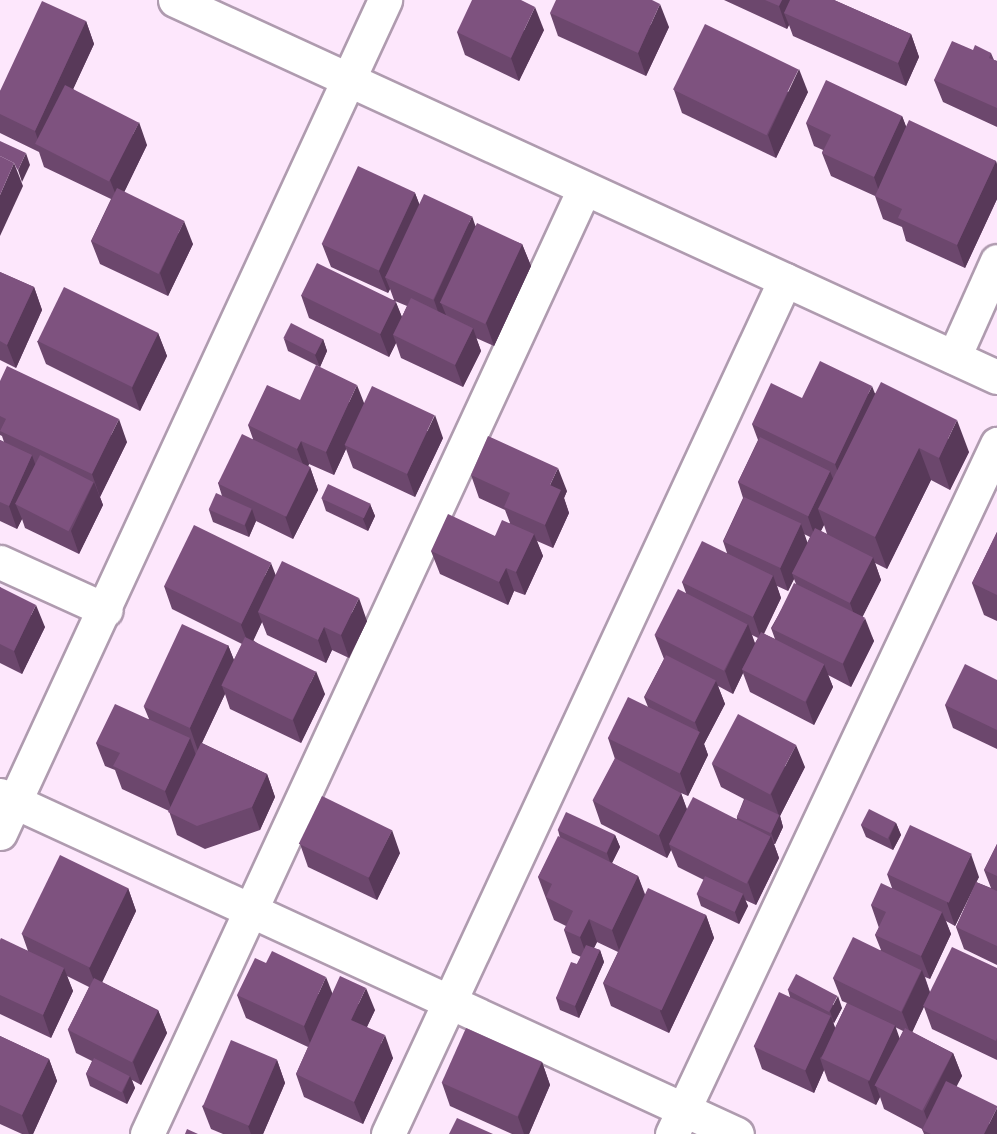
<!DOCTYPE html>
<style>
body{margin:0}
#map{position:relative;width:997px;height:1134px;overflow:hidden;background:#fde7fc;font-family:"Fira Sans Condensed",sans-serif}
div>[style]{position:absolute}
.roads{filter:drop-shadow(2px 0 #af9baf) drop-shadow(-2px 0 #af9baf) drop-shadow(0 2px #af9baf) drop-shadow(0 -2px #af9baf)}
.minor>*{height:33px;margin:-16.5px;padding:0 16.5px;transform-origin:16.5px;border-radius:16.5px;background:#fff}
.tertiary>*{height:33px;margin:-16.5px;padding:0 16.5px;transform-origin:16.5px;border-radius:16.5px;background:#fff}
.wall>*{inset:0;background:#6c476d}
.shaded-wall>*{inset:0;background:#583959}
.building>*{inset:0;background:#7e527f;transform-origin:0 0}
span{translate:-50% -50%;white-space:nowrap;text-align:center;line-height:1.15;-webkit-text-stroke:6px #fffaff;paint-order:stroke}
</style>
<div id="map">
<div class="roads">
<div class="minor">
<div style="left:954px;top:357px;width:105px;rotate:-65.9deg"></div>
<div style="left:0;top:562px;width:116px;rotate:24.4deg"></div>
<div style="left:0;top:795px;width:811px;rotate:24.7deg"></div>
<div style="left:147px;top:1134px;width:1041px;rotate:-65.18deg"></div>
<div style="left:388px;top:1134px;width:942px;rotate:-65.07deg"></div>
<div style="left:672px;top:1134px;width:763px;rotate:-64.78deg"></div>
</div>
<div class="tertiary">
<div style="left:175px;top:0;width:904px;rotate:24.64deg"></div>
<div style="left:0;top:833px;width:918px;rotate:-65.19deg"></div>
</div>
</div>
<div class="wall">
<div style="clip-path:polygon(724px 0,834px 0,911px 34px,919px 57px,906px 86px,793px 36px,789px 25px,787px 29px)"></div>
<div style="clip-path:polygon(550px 13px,669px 27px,646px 76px,558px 36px)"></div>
<div style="clip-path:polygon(86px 21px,94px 44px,73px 89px,147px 145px,124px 192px,193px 244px,168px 296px,100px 264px,91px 241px,111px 199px,44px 167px,39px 152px,0 133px,0 91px)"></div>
<div style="clip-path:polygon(544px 30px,519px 81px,465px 55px,457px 32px)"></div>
<div style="clip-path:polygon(973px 50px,991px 53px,994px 60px,997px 61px,997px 127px,943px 102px,934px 80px)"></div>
<div style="clip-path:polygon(674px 90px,808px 92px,776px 158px,682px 113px)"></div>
<div style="clip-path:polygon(902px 116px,906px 127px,996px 161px,997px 165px,997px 199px,965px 268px,906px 241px,902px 227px,883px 219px,875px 196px,831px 176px,822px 153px,823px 150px,814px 146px,806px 123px)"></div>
<div style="clip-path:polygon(evenodd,415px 193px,419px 204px,522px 244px,531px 266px,494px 346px,476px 338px,481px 351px,463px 387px,401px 358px,396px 343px,389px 357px,309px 318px,301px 295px,394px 300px,390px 289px,388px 293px,331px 267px,322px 244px,415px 193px,395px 301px,407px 306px,402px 317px,395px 301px)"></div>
<div style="clip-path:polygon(0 272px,34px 287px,42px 310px,16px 368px,0 360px)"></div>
<div style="clip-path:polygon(158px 333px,167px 356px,140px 411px,46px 364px,37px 341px)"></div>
<div style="clip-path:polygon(284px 339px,323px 339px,327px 351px,320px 367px,288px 351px)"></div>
<div style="clip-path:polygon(0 381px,127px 442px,100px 497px,103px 505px,79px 554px,25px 528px,22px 519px,17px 529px,0 521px,0 440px,4px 442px,2px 436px,0 435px)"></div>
<div style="clip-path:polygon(evenodd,875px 393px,969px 452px,950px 490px,931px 480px,887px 569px,875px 563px,881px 580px,862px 617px,874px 641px,851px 687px,828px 675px,833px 687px,814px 725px,750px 692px,743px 673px,733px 694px,718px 686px,725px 704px,704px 744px,708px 755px,688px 796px,681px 793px,687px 809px,737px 819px,737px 817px,744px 799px,721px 787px,712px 764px,805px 767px,780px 816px,783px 827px,775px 844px,774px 844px,779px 858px,756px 905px,745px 900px,748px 906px,739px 924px,701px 906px,697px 894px,704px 880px,678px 867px,671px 850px,667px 858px,601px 824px,593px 801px,615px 759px,608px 738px,648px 707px,644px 697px,664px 659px,655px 636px,686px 593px,682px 582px,727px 553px,723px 541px,743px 498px,738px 482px,758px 440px,752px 424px,802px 398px,875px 393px,824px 525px,827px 534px,821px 531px,824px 525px,875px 393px,804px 534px,810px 537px,807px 543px,804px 534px,875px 393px,794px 579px,796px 584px,771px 628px,775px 639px,764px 634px,781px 598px,777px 586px,788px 591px,794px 579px,875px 393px,752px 635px,758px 638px,755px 643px,752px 635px)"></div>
<div style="clip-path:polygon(300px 400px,364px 403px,443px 438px,415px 497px,353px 468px,346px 449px,334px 475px,309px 464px,308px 466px,310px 467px,318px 490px,293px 539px,256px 521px,249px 537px,213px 522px,209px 510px,222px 496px,218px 483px,253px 439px,248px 425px)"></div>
<div style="clip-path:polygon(471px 475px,567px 491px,564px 498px,569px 513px,553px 548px,537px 541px,543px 556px,525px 595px,514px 591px,508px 605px,440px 574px,431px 551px,495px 536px,510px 523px,505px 510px,479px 498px)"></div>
<div style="clip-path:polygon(322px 499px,370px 504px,375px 516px,368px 531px,326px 511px)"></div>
<div style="clip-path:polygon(997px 532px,997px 621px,984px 615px,972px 583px)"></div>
<div style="clip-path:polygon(276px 575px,367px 621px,349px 658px,332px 650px,326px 663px,267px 635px,262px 622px,253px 640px,325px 694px,301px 743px,230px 709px,225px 694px,202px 743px,267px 774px,275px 797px,260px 830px,205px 849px,177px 835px,169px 811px,122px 789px,115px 770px,105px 766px,96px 743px,149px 719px,144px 707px,228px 645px,234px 660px,242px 644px,172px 609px,164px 586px)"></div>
<div style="clip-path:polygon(0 587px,45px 627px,22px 674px,0 663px)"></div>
<div style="clip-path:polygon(997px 680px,997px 749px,953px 728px,945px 705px)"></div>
<div style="clip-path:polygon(896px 823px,901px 835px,893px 850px,866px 837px,861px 825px)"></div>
<div style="clip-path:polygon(558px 830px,615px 835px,620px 847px,612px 863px,638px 876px,645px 894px,706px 915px,714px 938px,669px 1033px,611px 1006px,603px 983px,618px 952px,597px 942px,594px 948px,600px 950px,604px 962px,579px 1018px,560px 1010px,556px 998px,577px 964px,581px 957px,572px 953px,564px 930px,566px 926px,554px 920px,538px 877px,560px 838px)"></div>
<div style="clip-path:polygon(300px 844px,400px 853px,377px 900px,308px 867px)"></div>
<div style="clip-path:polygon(evenodd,997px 844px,997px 965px,964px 949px,956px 927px,976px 883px,955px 926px,946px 921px,951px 934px,930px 979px,925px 977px,930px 992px,997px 968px,997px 1060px,932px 1029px,924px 1007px,912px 1032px,953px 1053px,962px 1076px,956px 1086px,997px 1134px,924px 1134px,922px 1129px,884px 1109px,880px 1097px,876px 1105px,828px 1081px,824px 1070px,814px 1093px,762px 1069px,754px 1046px,790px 997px,788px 990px,842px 1008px,834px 1023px,833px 1022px,835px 1028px,847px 1003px,842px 1001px,833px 978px,881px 950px,875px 935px,879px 928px,871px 905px,892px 888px,887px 874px,979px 877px,976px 882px,991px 888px,984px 870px,997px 844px,895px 1027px,903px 1031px,899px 1039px,895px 1027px)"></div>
<div style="clip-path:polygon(128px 888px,136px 911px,102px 982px,158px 1010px,167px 1033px,141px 1085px,132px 1080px,135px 1088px,127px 1104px,90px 1086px,86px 1074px,92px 1061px,76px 1053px,68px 1030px,89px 987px,67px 976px,73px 991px,51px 1038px,0 1014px,0 940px,28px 951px,22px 934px)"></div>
<div style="clip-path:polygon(332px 994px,375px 1010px,367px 1027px,393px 1058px,363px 1124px,304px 1097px,296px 1074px,308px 1047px,246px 1018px,237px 995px)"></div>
<div style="clip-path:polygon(0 1036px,49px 1059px,57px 1081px,33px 1134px,22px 1134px,0 1124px)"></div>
<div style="clip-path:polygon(277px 1060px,285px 1083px,263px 1134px,223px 1134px,211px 1129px,202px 1106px)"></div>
<div style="clip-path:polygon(542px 1062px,550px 1085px,529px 1134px,512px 1134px,450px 1106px,442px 1083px)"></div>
</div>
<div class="shaded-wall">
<div style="clip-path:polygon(782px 0,796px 0,784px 13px,789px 25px,787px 29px,779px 6px)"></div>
<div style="clip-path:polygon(660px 4px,669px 27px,646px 76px,638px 53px)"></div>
<div style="clip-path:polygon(535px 7px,544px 30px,519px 81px,511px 58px)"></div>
<div style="clip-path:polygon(86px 21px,94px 44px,46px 148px,40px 146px,35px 131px)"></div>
<div style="clip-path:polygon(911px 34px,919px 57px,906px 86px,898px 63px)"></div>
<div style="clip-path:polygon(799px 69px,808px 92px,776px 158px,768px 135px)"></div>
<div style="clip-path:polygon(902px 116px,911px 139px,882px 200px,874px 177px)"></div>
<div style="clip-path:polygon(139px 122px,147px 145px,119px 203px,110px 180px)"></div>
<div style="clip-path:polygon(26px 153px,30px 165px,22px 182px,18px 170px)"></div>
<div style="clip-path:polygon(996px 161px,997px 165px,997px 199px,965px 268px,957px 245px)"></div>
<div style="clip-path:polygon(14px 163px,23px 186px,0 236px,0 195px)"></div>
<div style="clip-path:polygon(415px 193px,424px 216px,385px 277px,390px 289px,388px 293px,379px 271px)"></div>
<div style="clip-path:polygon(472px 216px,480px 239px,441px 303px,446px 315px,442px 323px,434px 300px)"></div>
<div style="clip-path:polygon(184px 221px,193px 244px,168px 296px,160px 273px)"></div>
<div style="clip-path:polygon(522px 244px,531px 266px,494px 346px,486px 323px)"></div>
<div style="clip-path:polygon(34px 287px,42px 310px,16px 368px,7px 345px)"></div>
<div style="clip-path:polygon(396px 302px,405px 325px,393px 335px,396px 343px,389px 357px,380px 334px)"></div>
<div style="clip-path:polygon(473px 328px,481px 351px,463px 387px,455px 365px)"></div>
<div style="clip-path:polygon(158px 333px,167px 356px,140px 411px,132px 388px)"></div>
<div style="clip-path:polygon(323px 339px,327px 351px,320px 367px,315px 355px)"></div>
<div style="clip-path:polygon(357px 385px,366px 408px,345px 445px,346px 449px,334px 475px,326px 452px)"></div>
<div style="clip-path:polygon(872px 386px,881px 409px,843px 486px,835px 464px)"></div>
<div style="clip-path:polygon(435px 415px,443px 438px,415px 497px,407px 474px)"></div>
<div style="clip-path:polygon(119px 419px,127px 442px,100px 497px,92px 474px)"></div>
<div style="clip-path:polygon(957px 420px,969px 452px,950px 490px,939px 458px)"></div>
<div style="clip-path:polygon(301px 441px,309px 464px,306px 472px,297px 449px)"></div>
<div style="clip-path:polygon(919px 448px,931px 480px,887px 569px,875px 537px)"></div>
<div style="clip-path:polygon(32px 455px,40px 478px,16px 505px,22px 519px,17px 529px,9px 506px)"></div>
<div style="clip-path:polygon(310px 467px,318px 490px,293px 539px,285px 516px)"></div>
<div style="clip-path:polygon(558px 468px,567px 491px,564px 498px,569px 513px,553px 548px,545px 525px,550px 485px)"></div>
<div style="clip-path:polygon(830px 471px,839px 494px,818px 509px,824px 525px,816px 540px,808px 517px)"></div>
<div style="clip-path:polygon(94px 482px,103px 505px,79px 554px,71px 531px)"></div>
<div style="clip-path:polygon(370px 504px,375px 516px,368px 531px,363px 519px)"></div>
<div style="clip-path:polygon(252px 509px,256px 521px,249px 537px,245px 525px)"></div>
<div style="clip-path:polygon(801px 524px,809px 547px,792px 573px,794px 579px,788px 591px,780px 568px)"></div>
<div style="clip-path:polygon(534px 534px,543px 556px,525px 595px,516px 572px)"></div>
<div style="clip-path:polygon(873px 557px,881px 580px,858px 626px,850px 603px)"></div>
<div style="clip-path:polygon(271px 563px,280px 586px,258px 612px,262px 622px,250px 648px,241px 625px)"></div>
<div style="clip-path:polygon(506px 568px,514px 591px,508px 605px,499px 582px)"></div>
<div style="clip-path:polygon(773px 575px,781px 598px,761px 639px,753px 616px)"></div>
<div style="clip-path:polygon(359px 598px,367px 621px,349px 658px,341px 635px)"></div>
<div style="clip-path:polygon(36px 605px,45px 627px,22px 674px,14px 651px)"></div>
<div style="clip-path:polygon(865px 618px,874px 641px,851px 687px,843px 664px)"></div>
<div style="clip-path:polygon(748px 624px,756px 647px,742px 669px,743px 673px,733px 694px,725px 671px)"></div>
<div style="clip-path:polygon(324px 627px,332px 650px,326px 663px,318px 640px)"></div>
<div style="clip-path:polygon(228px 645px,237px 668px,222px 686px,225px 694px,198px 751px,190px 728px)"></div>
<div style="clip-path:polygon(824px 664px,833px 687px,814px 725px,806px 702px)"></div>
<div style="clip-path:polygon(316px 671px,325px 694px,301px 743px,293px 720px)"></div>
<div style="clip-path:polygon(716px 681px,725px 704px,704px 744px,708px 755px,688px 796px,680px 773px,699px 733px,695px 722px)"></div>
<div style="clip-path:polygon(190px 738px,198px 761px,173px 814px,165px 791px)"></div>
<div style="clip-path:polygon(796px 745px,805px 767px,780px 816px,783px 827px,775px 844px,771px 832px,779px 816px,771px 794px)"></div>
<div style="clip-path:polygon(267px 774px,275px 797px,260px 830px,252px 807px)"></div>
<div style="clip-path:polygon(681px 793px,689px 816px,669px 844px,671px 850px,667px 858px,659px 835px)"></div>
<div style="clip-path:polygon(896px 823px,901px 835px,893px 850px,889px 838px)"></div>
<div style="clip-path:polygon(392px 830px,400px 853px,377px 900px,368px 877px)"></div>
<div style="clip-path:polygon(615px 835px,620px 847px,611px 865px,607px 853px)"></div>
<div style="clip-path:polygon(771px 836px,779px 858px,756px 905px,748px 882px)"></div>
<div style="clip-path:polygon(971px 854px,979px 877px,955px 926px,947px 903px)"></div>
<div style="clip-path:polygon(638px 876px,646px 899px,620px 953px,612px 930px)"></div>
<div style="clip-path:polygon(128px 888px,136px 911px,98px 991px,89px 968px)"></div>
<div style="clip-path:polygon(743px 894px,748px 906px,739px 924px,735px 912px)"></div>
<div style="clip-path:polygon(942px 912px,951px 934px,930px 979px,921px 956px)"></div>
<div style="clip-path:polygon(706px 915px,714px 938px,669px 1033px,660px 1011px)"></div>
<div style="clip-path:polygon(589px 919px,597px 942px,588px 960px,580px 937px)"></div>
<div style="clip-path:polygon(600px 950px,604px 962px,579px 1018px,575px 1006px)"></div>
<div style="clip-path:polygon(64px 968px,73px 991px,51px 1038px,43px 1015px)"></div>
<div style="clip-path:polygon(922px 970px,930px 993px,911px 1035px,902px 1012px)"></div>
<div style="clip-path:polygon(326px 977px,335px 1000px,312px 1049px,304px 1026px)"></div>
<div style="clip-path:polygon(366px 988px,375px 1010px,359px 1043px,351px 1020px)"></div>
<div style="clip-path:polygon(838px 996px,842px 1008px,834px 1023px,830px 1011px)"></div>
<div style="clip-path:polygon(158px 1010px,167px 1033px,141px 1085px,133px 1062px)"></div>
<div style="clip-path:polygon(831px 1016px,839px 1039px,820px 1058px,824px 1070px,814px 1093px,805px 1070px)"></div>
<div style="clip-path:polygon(895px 1025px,903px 1048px,876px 1086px,880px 1097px,876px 1105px,868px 1082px)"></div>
<div style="clip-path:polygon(385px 1035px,393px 1058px,363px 1124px,354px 1102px)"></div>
<div style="clip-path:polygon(953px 1053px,962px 1076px,932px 1134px,924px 1111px)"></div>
<div style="clip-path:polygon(49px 1059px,57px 1081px,33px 1134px,29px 1134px,22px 1115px)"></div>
<div style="clip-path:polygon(277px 1060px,285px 1083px,263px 1134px,251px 1134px,248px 1126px)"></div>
<div style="clip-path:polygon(542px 1062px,550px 1085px,529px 1134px,524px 1134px,518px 1117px)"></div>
<div style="clip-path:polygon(130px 1076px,135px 1088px,127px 1104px,123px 1092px)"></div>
<div style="clip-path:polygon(997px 1108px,997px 1134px,984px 1134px)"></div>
</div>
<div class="building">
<div style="clip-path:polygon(472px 0,521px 0,535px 7px,511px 58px,457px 32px)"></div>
<div style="clip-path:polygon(556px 0,652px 0,660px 4px,638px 53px,550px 13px)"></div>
<div style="clip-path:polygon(765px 0,782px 0,779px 6px)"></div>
<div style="clip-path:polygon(790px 0,834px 0,911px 34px,898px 63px,784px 13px)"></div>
<div style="clip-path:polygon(42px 1px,86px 21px,35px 131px,0 114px,0 91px)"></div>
<div style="left:705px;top:24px;width:104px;height:73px;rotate:26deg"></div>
<div style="clip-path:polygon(952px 41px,973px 50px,975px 45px,991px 53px,989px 58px,997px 61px,997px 108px,934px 80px)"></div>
<div style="clip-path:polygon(826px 80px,902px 116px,874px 177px,822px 153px,831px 135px,806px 123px)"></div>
<div style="left:65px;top:85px;width:83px;height:66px;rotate:27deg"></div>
<div style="clip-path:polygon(909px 120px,996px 161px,957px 245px,898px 218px,902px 209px,875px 196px)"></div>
<div style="clip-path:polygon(0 141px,26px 153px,18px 170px,17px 169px,14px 163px,0 156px)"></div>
<div style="clip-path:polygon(0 156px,14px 163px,0 195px)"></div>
<div style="left:358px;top:166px;width:63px;height:86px;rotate:25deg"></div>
<div style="left:117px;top:188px;width:75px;height:59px;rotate:26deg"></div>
<div style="left:424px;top:194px;width:53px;height:92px;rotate:25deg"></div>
<div style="left:477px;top:223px;width:50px;height:88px;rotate:25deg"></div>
<div style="left:317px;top:263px;width:88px;height:36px;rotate:26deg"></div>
<div style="clip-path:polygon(0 272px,34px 287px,7px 345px,0 341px)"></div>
<div style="left:64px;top:287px;width:105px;height:60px;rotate:26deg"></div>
<div style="left:411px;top:298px;width:69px;height:41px;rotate:26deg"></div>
<div style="left:291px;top:323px;width:36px;height:17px;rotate:27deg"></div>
<div style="clip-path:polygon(820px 361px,872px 386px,835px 464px,752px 424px,771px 383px,802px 398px)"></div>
<div style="clip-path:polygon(316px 365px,357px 385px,326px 452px,301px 441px,297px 449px,248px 425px,267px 385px,300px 400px)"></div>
<div style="clip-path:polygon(7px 366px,119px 419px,92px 474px,0 431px,6px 419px,0 416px,0 381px)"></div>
<div style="clip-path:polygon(881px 382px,957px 420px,939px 458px,919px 448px,875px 537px,818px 509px)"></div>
<div style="left:372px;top:386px;width:69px;height:65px;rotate:25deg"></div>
<div style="left:242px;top:434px;width:76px;height:55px;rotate:26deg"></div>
<div style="clip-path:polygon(488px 436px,558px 468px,550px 485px,561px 490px,545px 525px,504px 507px,510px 493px,471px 475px)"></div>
<div style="left:760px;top:437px;width:78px;height:50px;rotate:26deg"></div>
<div style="clip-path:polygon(0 440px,32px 455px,9px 506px,0 502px)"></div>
<div style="left:40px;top:455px;width:60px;height:55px;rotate:27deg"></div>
<div style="left:328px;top:484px;width:47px;height:16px;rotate:25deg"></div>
<div style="left:216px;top:493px;width:39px;height:18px;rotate:24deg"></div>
<div style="left:744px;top:497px;width:63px;height:49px;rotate:25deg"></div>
<div style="clip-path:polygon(448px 514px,495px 536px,502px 520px,534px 534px,516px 572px,506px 568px,499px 582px,431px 551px)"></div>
<div style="left:194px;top:525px;width:86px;height:68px;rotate:26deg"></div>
<div style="left:815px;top:528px;width:65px;height:51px;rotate:27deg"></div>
<div style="clip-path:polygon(997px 532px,997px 595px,972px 583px)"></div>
<div style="left:702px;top:541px;width:79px;height:46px;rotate:26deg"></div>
<div style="clip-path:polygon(282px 561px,359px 598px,341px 635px,324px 627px,318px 640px,258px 612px)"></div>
<div style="left:794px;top:583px;width:79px;height:51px;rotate:26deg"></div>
<div style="clip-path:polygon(0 587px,36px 605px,14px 651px,0 644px)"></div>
<div style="left:678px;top:589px;width:78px;height:52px;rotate:27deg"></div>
<div style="left:182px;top:624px;width:51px;height:91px;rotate:25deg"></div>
<div style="left:761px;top:632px;width:71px;height:42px;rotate:27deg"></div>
<div style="left:245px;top:637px;width:79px;height:54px;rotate:26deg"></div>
<div style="left:666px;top:655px;width:56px;height:47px;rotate:27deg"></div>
<div style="clip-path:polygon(965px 664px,997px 680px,997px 730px,945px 705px)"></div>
<div style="left:628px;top:697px;width:80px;height:46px;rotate:26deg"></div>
<div style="clip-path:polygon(115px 704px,190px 738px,165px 791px,113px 766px,120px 753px,96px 743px)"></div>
<div style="left:738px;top:714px;width:66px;height:56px;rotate:28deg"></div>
<div style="clip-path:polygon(201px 743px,267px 774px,252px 807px,197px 826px,168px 812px)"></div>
<div style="left:615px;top:758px;width:75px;height:48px;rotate:28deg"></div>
<div style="left:322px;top:796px;width:78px;height:53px;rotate:26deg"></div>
<div style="left:693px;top:797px;width:87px;height:53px;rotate:27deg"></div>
<div style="left:745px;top:799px;width:38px;height:20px;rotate:25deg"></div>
<div style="left:869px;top:809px;width:30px;height:18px;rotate:27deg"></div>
<div style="left:566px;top:812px;width:54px;height:20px;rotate:25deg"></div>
<div style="left:910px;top:825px;width:68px;height:54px;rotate:25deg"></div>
<div style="clip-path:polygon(558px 836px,638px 876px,612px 930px,589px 919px,580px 937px,564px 930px,573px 911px,546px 897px,552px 884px,538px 877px)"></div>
<div style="clip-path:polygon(997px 844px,997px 876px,984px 870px)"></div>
<div style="left:60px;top:855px;width:76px;height:88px;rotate:26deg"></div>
<div style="left:705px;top:876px;width:42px;height:20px;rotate:25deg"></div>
<div style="clip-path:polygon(976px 882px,997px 891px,997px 946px,956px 927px)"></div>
<div style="clip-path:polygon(881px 883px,942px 912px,921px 956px,875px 935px,886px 912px,871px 905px)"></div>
<div style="left:648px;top:888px;width:64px;height:105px;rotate:25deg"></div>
<div style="left:853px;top:937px;width:76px;height:46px;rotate:26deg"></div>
<div style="clip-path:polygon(1px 938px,64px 968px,43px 1015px,0 995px,0 940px)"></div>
<div style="clip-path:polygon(586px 945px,600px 950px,575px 1006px,556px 998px,571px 962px,577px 964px)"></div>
<div style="clip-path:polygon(952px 947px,997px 968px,997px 1038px,996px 1041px,923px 1006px)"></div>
<div style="clip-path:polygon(272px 951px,326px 977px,304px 1026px,237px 995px,255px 958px,266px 963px)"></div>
<div style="left:796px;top:974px;width:47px;height:18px;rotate:28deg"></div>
<div style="clip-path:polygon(340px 976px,366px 988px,351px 1020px,385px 1035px,354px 1102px,296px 1074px)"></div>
<div style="left:94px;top:978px;width:72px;height:58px;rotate:27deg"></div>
<div style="left:779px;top:992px;width:57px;height:60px;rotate:25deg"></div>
<div style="left:847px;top:1003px;width:53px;height:61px;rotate:25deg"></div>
<div style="left:466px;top:1028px;width:83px;height:60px;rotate:24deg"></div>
<div style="left:905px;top:1028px;width:54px;height:65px;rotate:28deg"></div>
<div style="clip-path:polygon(0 1036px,49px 1059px,22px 1115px,0 1105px)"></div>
<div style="left:231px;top:1040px;width:50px;height:72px;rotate:23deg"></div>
<div style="left:94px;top:1058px;width:40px;height:18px;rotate:27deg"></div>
<div style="clip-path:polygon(946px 1081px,997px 1106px,997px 1108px,984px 1134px,931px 1134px,922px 1130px)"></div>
<div style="clip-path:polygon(457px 1118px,493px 1134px,449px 1134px)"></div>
<div style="clip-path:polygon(187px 1129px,198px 1134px,185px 1134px)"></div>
</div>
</div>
